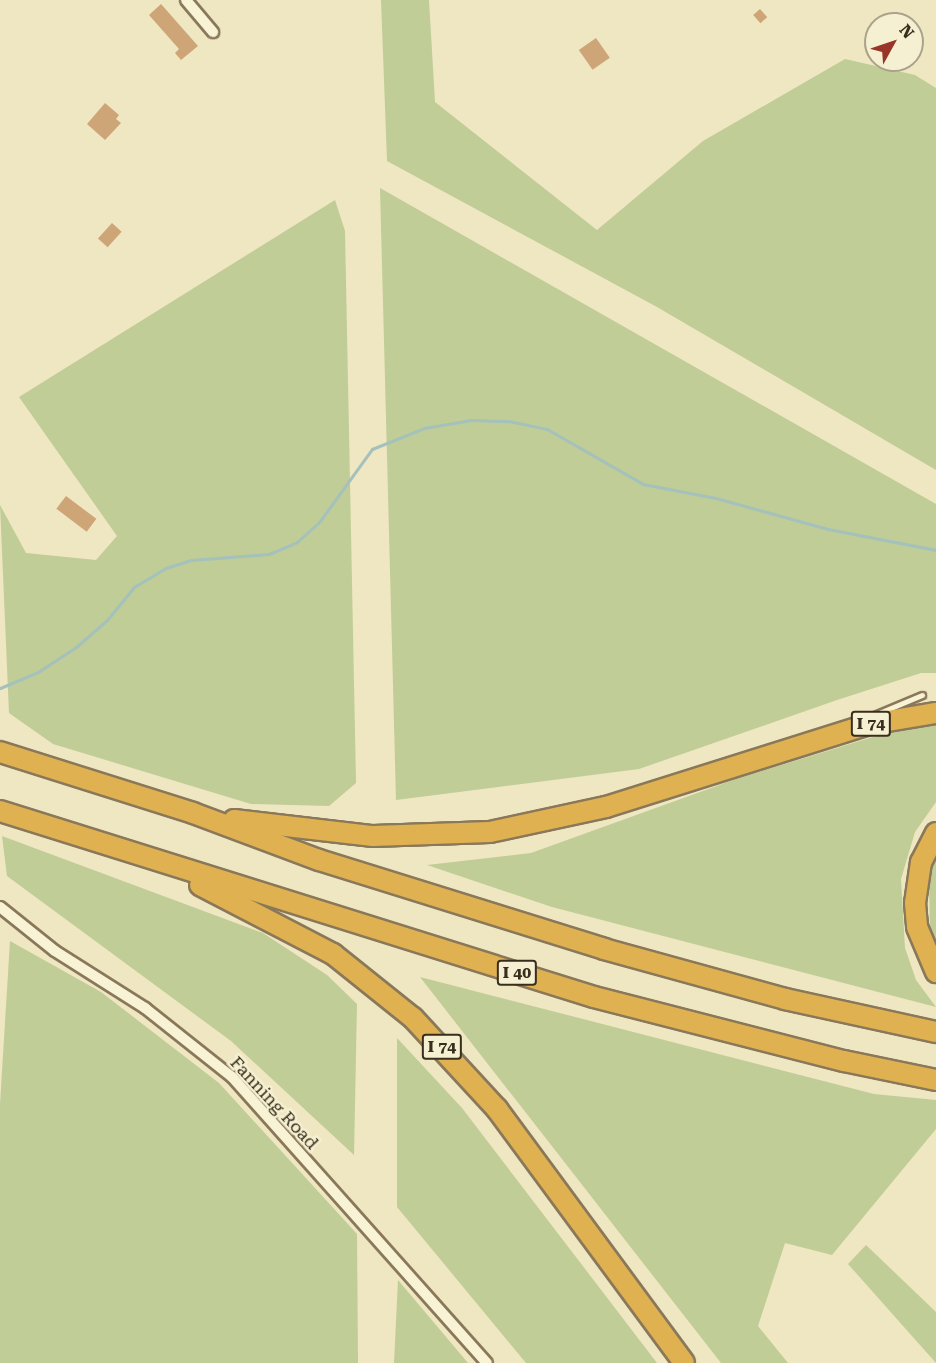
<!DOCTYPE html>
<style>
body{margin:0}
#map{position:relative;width:936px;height:1363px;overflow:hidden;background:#efe6c2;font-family:"Roboto Serif",serif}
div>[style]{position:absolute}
.green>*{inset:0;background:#c0cd96}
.stream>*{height:3px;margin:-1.5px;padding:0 1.5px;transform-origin:1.5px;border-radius:1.5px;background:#a4c1bc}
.building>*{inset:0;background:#cea577;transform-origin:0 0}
.roads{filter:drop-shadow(2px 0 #897859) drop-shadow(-2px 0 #897859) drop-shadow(0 2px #897859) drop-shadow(0 -2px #897859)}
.service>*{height:5px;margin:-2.5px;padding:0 2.5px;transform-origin:2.5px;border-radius:2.5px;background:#f9f3d5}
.minor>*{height:10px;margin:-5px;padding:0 5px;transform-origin:5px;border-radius:5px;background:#f9f3d5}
.motorway>*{height:20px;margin:-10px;padding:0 10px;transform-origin:10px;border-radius:10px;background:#e0b151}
span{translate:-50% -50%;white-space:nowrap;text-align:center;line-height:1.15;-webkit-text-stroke:5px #f6f0d2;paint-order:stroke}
.shield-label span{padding:2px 4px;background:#f6f0d2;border:2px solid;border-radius:4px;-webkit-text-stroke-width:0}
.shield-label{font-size:16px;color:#382e1d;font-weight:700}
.street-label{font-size:18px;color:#382e1d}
.north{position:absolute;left:864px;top:12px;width:60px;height:60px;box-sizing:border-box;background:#f6f0d2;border:2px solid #aaa28a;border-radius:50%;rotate:50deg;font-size:16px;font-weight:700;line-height:24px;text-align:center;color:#382e1d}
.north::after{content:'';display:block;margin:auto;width:21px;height:27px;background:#993428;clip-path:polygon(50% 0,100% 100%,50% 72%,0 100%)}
</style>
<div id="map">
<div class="green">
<div style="clip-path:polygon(381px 0,429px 0,435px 102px,597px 230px,703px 141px,845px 59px,915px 75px,936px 88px,936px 470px,657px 307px,387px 161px)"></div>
<div style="clip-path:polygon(380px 188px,936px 504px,936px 673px,921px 673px,837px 700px,639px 769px,396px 800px)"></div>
<div style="clip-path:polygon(335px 200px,345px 231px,356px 783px,329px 806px,251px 804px,53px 744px,9px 713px,0 505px,26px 553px,96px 560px,117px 536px,19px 397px)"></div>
<div style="clip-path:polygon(936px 725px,936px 802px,915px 832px,901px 879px,905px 948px,916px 980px,936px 1007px,552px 907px,427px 865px,531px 853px,736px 779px,889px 732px)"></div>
<div style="clip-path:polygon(2px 836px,263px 933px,327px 975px,357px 1004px,354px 1155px,231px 1041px,7px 876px)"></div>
<div style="clip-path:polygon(936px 860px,936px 947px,930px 934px,929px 876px)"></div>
<div style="clip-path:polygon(10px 941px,101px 992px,219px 1083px,357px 1234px,358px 1363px,0 1363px,0 1104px)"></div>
<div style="clip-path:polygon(420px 977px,874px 1094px,936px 1100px,936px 1129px,832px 1255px,785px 1243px,758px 1326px,788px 1363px,721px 1363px)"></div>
<div style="clip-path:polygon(397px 1038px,462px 1108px,657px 1363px,526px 1363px,397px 1207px)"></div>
<div style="clip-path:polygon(866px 1245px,936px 1312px,936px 1363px,848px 1264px)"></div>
<div style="clip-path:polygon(398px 1280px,468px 1363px,394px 1363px)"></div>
</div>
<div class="stream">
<div style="left:0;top:688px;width:41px;rotate:-22.8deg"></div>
<div style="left:38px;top:672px;width:45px;rotate:-33.3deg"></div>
<div style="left:76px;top:647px;width:41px;rotate:-41.1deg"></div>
<div style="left:107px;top:620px;width:43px;rotate:-50.7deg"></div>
<div style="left:134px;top:587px;width:37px;rotate:-31deg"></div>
<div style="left:166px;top:568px;width:26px;rotate:-18deg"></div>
<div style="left:191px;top:560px;width:78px;rotate:-4.4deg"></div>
<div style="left:269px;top:554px;width:30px;rotate:-23deg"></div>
<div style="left:297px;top:542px;width:31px;rotate:-42deg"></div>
<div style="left:320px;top:521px;width:89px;rotate:-54.2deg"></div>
<div style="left:372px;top:449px;width:56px;rotate:-22deg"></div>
<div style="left:424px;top:428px;width:48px;rotate:-9.7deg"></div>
<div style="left:471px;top:420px;width:38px;rotate:2deg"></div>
<div style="left:509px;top:421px;width:39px;rotate:12deg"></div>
<div style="left:547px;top:429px;width:111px;rotate:29.8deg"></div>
<div style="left:643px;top:484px;width:74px;rotate:10.9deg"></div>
<div style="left:716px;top:498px;width:116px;rotate:15.5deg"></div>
<div style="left:828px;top:529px;width:110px;rotate:11deg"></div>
</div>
<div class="building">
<div style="clip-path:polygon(161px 4px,198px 46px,181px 60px,175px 53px,179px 49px,149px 15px)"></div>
<div style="left:760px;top:9px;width:11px;height:9px;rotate:49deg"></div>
<div style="left:596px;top:38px;width:24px;height:21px;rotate:55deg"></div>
<div style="clip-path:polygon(105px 103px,119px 115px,116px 119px,121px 123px,105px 140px,87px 124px)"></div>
<div style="left:112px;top:223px;width:13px;height:21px;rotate:42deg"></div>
<div style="left:66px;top:496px;width:38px;height:16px;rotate:37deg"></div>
</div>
<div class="roads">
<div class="service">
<div style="left:874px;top:715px;width:52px;rotate:-22.6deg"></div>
</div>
<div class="minor">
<div style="left:186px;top:0;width:42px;rotate:49.8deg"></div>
<div style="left:0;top:907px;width:70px;rotate:38.7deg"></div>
<div style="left:55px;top:951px;width:107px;rotate:32.3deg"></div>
<div style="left:145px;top:1008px;width:111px;rotate:38.4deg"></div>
<div style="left:232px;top:1077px;width:383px;rotate:48.3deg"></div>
</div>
<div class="motorway">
<div style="left:0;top:752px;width:202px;rotate:17.5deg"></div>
<div style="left:193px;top:813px;width:134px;rotate:20.5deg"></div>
<div style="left:319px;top:860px;width:299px;rotate:17.3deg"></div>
<div style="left:604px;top:949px;width:188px;rotate:15.4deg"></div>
<div style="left:785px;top:999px;width:155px;rotate:12.3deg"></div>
<div style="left:0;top:811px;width:622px;rotate:17.39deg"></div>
<div style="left:594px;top:997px;width:258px;rotate:14.4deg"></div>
<div style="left:844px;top:1061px;width:94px;rotate:11.7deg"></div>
<div style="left:234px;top:820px;width:140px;rotate:6.6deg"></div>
<div style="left:373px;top:836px;width:117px;rotate:-2deg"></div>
<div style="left:490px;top:832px;width:119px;rotate:-12.2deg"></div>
<div style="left:606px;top:807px;width:277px;rotate:-17.5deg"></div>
<div style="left:870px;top:724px;width:67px;rotate:-9.5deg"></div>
<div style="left:936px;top:833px;width:33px;rotate:117deg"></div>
<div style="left:921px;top:862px;width:41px;rotate:98.3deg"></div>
<div style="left:915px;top:903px;width:24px;rotate:85deg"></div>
<div style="left:917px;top:927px;width:49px;rotate:67.1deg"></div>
<div style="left:200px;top:885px;width:150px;rotate:27.4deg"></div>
<div style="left:333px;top:954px;width:102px;rotate:38.7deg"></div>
<div style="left:413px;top:1018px;width:124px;rotate:47.3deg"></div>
<div style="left:497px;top:1109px;width:315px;rotate:53.6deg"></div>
</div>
</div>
<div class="shield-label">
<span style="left:871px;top:724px">I 74</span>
<span style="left:517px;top:973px">I 40</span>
<span style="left:442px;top:1047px">I 74</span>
</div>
<div class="street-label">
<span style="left:274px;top:1103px;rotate:47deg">Fanning Road</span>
</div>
<div class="north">N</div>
</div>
